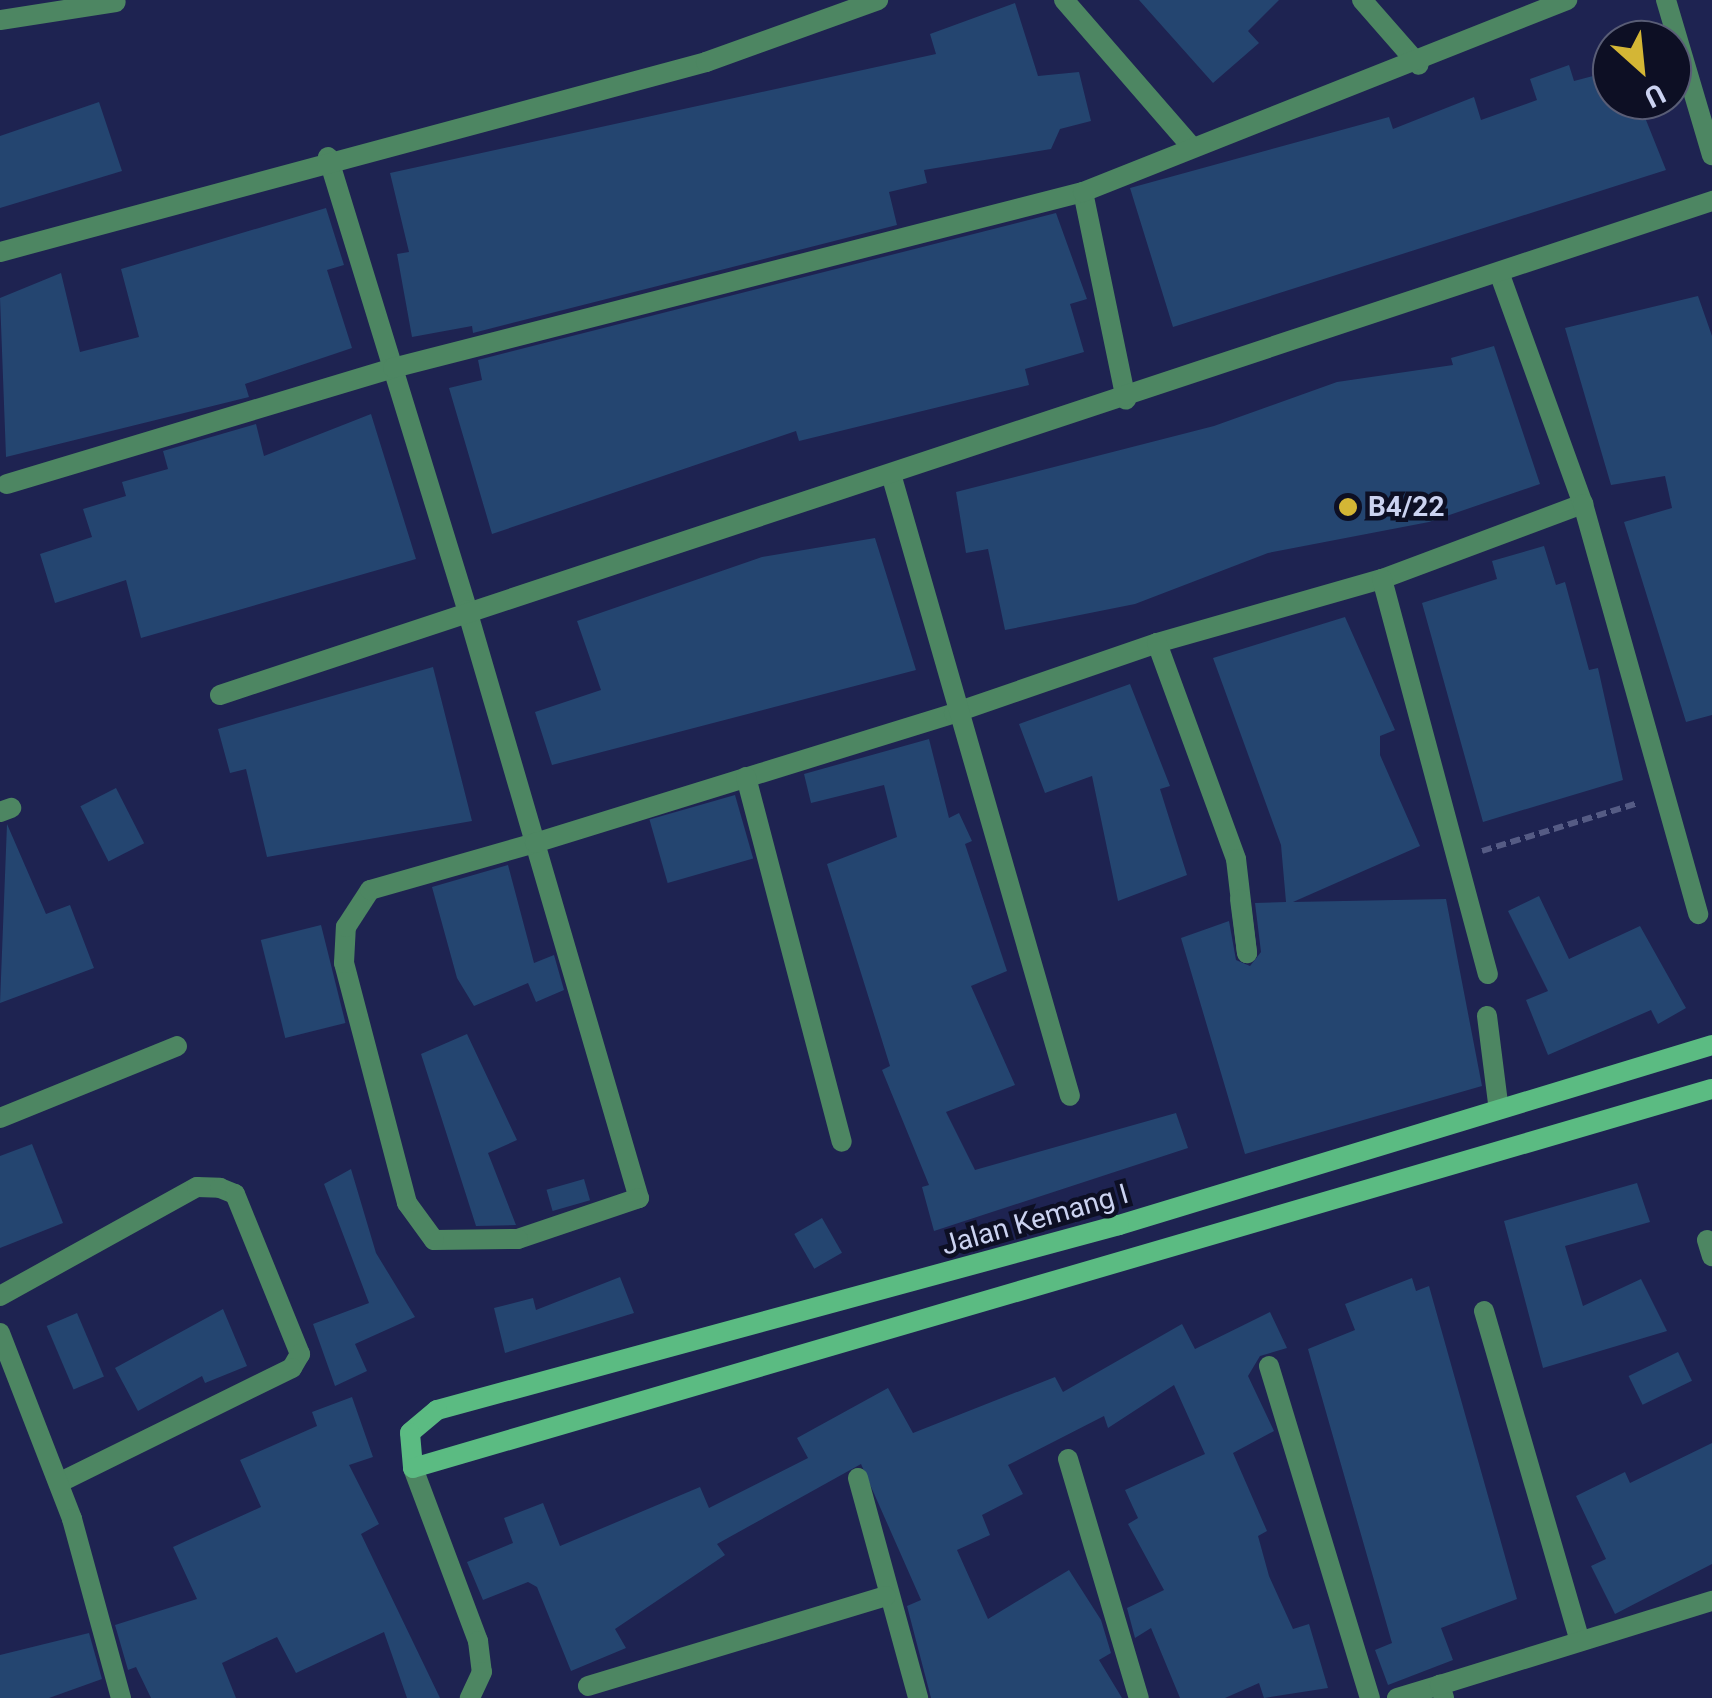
<!DOCTYPE html>
<style>
body{margin:0}
#map{position:relative;width:1712px;height:1698px;overflow:hidden;background:#1e2351;font-family:Roboto,sans-serif}
div>[style]{position:absolute}
.building>*{inset:0;background:#244570;transform-origin:0 0}
.path>*{height:6px;margin-top:-3px;transform-origin:0;background:repeating-linear-gradient(90deg,#555b84 0 10px,transparent 0 15px)}
.street>*{height:20px;margin:-10px;padding:0 10px;transform-origin:10px;border-radius:10px;background:#4d8662}
.secondary>*{height:20px;margin:-10px;padding:0 10px;transform-origin:10px;border-radius:10px;background:#5bbb82}
.dots>*{width:28px;height:28px;translate:-50% -50%;box-sizing:border-box;border:5px solid #0d0f24;border-radius:50%}
span{translate:-50% -50%;white-space:nowrap;text-align:center;line-height:1.15;-webkit-text-stroke:9px #0d0f24;paint-order:stroke}
.poi-label{font-size:28px;color:#cbd2f0;font-weight:700}
.left{translate:0 -50%;text-align:left}
.street-label{font-size:28px;color:#cbd2f0}
.north{position:absolute;left:1592px;top:20px;width:100px;height:100px;box-sizing:border-box;background:#0d0f24;border:2px solid #595d76;border-radius:50%;rotate:153deg;font-size:28px;font-weight:700;line-height:40px;text-align:center;color:#cbd2f0}
.north::after{content:'';display:block;margin:auto;width:35px;height:45px;background:#d4b635;clip-path:polygon(50% 0,100% 100%,50% 72%,0 100%)}
</style>
<div id="map">
<div class="building">
<div style="clip-path:polygon(1139px 0,1279px 0,1248px 31px,1259px 43px,1213px 83px)"></div>
<div style="clip-path:polygon(1015px 3px,1038px 76px,1079px 72px,1091px 121px,1060px 129px,1051px 149px,924px 170px,927px 183px,889px 192px,897px 225px,473px 333px,472px 326px,412px 337px,397px 254px,409px 252px,390px 173px,936px 54px,930px 34px)"></div>
<div style="clip-path:polygon(1569px 65px,1574px 81px,1612px 71px,1612px 100px,1638px 100px,1666px 170px,1173px 327px,1130px 188px,1389px 117px,1393px 129px,1474px 97px,1481px 120px,1537px 100px,1530px 79px)"></div>
<div style="clip-path:polygon(99px 102px,122px 171px,0 208px,0 136px)"></div>
<div style="clip-path:polygon(326px 208px,344px 265px,327px 270px,352px 348px,245px 384px,249px 397px,6px 457px,0 298px,61px 273px,80px 352px,139px 337px,121px 269px)"></div>
<div style="clip-path:polygon(1056px 213px,1087px 299px,1070px 304px,1084px 352px,1025px 369px,1029px 385px,799px 441px,796px 431px,492px 534px,449px 388px,482px 380px,478px 360px)"></div>
<div style="clip-path:polygon(1698px 296px,1712px 336px,1712px 715px,1686px 722px,1624px 522px,1672px 508px,1665px 476px,1611px 485px,1565px 328px)"></div>
<div style="clip-path:polygon(1494px 346px,1540px 484px,1429px 522px,1268px 553px,1135px 604px,1005px 630px,988px 549px,966px 553px,956px 492px,1214px 426px,1337px 382px,1453px 365px,1451px 358px)"></div>
<div style="clip-path:polygon(371px 414px,416px 559px,141px 638px,126px 580px,55px 603px,40px 554px,92px 537px,83px 509px,126px 496px,122px 482px,168px 469px,163px 451px,256px 424px,264px 456px)"></div>
<div style="clip-path:polygon(875px 538px,916px 670px,552px 765px,535px 712px,601px 690px,577px 621px,762px 557px)"></div>
<div style="clip-path:polygon(1544px 546px,1556px 585px,1565px 582px,1589px 670px,1598px 668px,1623px 780px,1483px 822px,1422px 603px,1497px 579px,1492px 561px)"></div>
<div style="clip-path:polygon(1345px 617px,1395px 730px,1380px 736px,1380px 755px,1420px 846px,1293px 902px,1446px 899px,1482px 1086px,1245px 1154px,1181px 938px,1229px 921px,1236px 960px,1250px 966px,1261px 952px,1255px 903px,1286px 902px,1281px 845px,1213px 658px)"></div>
<div style="clip-path:polygon(433px 667px,472px 821px,267px 857px,246px 769px,230px 773px,218px 729px)"></div>
<div style="clip-path:polygon(1130px 684px,1170px 786px,1160px 789px,1187px 875px,1118px 901px,1092px 776px,1045px 793px,1019px 724px)"></div>
<div style="clip-path:polygon(929px 739px,949px 818px,959px 813px,972px 841px,965px 844px,1007px 971px,971px 986px,1015px 1085px,946px 1112px,975px 1170px,1176px 1113px,1188px 1148px,934px 1231px,922px 1187px,929px 1185px,882px 1070px,890px 1066px,827px 864px,897px 837px,884px 785px,811px 803px,804px 774px)"></div>
<div style="left:116px;top:788px;width:62px;height:40px;rotate:63deg"></div>
<div style="left:735px;top:795px;width:66px;height:89px;rotate:74deg"></div>
<div style="clip-path:polygon(7px 824px,46px 914px,70px 905px,94px 968px,0 1003px)"></div>
<div style="clip-path:polygon(508px 865px,534px 963px,554px 955px,564px 990px,536px 1002px,528px 983px,474px 1006px,457px 978px,432px 887px)"></div>
<div style="clip-path:polygon(1539px 896px,1569px 959px,1640px 926px,1686px 1008px,1658px 1024px,1651px 1010px,1548px 1055px,1526px 1000px,1548px 991px,1508px 911px)"></div>
<div style="left:321px;top:925px;width:101px;height:62px;rotate:76deg"></div>
<div style="clip-path:polygon(467px 1034px,517px 1140px,488px 1153px,516px 1225px,476px 1226px,421px 1054px)"></div>
<div style="clip-path:polygon(32px 1144px,63px 1223px,0 1248px,0 1156px)"></div>
<div style="clip-path:polygon(351px 1169px,376px 1253px,415px 1317px,355px 1344px,367px 1371px,335px 1386px,313px 1324px,369px 1303px,324px 1184px)"></div>
<div style="left:584px;top:1179px;width:22px;height:39px;rotate:74deg"></div>
<div style="clip-path:polygon(1637px 1183px,1650px 1222px,1565px 1246px,1583px 1306px,1641px 1279px,1667px 1331px,1543px 1368px,1504px 1221px)"></div>
<div style="left:822px;top:1218px;width:40px;height:32px;rotate:60deg"></div>
<div style="clip-path:polygon(620px 1277px,634px 1313px,505px 1353px,494px 1308px,533px 1298px,536px 1310px)"></div>
<div style="clip-path:polygon(1412px 1278px,1416px 1291px,1429px 1286px,1517px 1599px,1441px 1628px,1453px 1660px,1388px 1685px,1375px 1650px,1392px 1643px,1308px 1349px,1355px 1330px,1345px 1304px)"></div>
<div style="clip-path:polygon(223px 1309px,247px 1366px,205px 1383px,202px 1376px,138px 1411px,115px 1368px)"></div>
<div style="clip-path:polygon(1270px 1312px,1287px 1348px,1260px 1356px,1248px 1376px,1274px 1431px,1233px 1453px,1267px 1531px,1258px 1536px,1269px 1576px,1293px 1629px,1309px 1624px,1328px 1688px,1264px 1698px,1259px 1683px,1225px 1698px,1180px 1698px,1151px 1628px,1135px 1638px,1127px 1608px,1164px 1590px,1128px 1524px,1138px 1518px,1125px 1490px,1205px 1454px,1174px 1385px,1108px 1428px,1104px 1416px,1008px 1465px,1023px 1494px,982px 1515px,990px 1535px,957px 1550px,988px 1619px,1069px 1570px,1101px 1620px,1111px 1653px,1099px 1660px,1122px 1698px,931px 1698px,907px 1606px,921px 1600px,861px 1464px,717px 1544px,725px 1555px,615px 1629px,626px 1648px,571px 1671px,537px 1587px,528px 1582px,483px 1600px,467px 1562px,513px 1543px,504px 1518px,543px 1503px,560px 1546px,700px 1487px,709px 1508px,808px 1458px,797px 1438px,888px 1388px,913px 1433px,1055px 1377px,1063px 1392px,1182px 1324px,1195px 1349px)"></div>
<div style="left:77px;top:1313px;width:69px;height:33px;rotate:67deg"></div>
<div style="left:1678px;top:1352px;width:32px;height:55px;rotate:64deg"></div>
<div style="clip-path:polygon(352px 1397px,373px 1457px,349px 1465px,379px 1524px,361px 1534px,440px 1698px,407px 1698px,384px 1632px,296px 1673px,277px 1637px,222px 1663px,236px 1698px,151px 1698px,136px 1667px,128px 1670px,115px 1625px,197px 1599px,173px 1547px,261px 1507px,240px 1460px,317px 1426px,312px 1412px)"></div>
<div style="clip-path:polygon(1712px 1443px,1712px 1564px,1615px 1614px,1591px 1566px,1606px 1559px,1576px 1496px,1625px 1472px,1630px 1483px)"></div>
<div style="clip-path:polygon(89px 1633px,102px 1679px,49px 1698px,0 1698px,0 1655px)"></div>
</div>
<div class="path">
<div style="left:1482px;top:851px;width:163px;rotate:-17.1deg"></div>
</div>
<div class="street">
<div style="left:1064px;top:0;width:192px;rotate:49deg"></div>
<div style="left:1362px;top:0;width:86px;rotate:48.8deg"></div>
<div style="left:1666px;top:0;width:162px;rotate:73.5deg"></div>
<div style="left:0;top:20px;width:117px;rotate:-8.8deg"></div>
<div style="left:328px;top:157px;width:474px;rotate:72.9deg"></div>
<div style="left:467px;top:610px;width:243px;rotate:73.7deg"></div>
<div style="left:535px;top:843px;width:370px;rotate:73.7deg"></div>
<div style="left:639px;top:1198px;width:128px;rotate:161.3deg"></div>
<div style="left:518px;top:1239px;width:84px;rotate:179.3deg"></div>
<div style="left:434px;top:1240px;width:46px;rotate:-126.1deg"></div>
<div style="left:407px;top:1203px;width:248px;rotate:-104.7deg"></div>
<div style="left:344px;top:963px;width:36px;rotate:-87deg"></div>
<div style="left:346px;top:927px;width:44px;rotate:-57deg"></div>
<div style="left:370px;top:890px;width:172px;rotate:-15.9deg"></div>
<div style="left:535px;top:843px;width:439px;rotate:-17.2deg"></div>
<div style="left:954px;top:713px;width:215px;rotate:-19deg"></div>
<div style="left:1157px;top:643px;width:234px;rotate:-15.9deg"></div>
<div style="left:1382px;top:579px;width:215px;rotate:-20.5deg"></div>
<div style="left:1083px;top:192px;width:212px;rotate:78.3deg"></div>
<div style="left:0;top:252px;width:731px;rotate:-15.06deg"></div>
<div style="left:706px;top:62px;width:183px;rotate:-19.8deg"></div>
<div style="left:1500px;top:275px;width:244px;rotate:70.1deg"></div>
<div style="left:1583px;top:504px;width:426px;rotate:74.3deg"></div>
<div style="left:891px;top:474px;width:647px;rotate:73.95deg"></div>
<div style="left:7px;top:484px;width:403px;rotate:-16.7deg"></div>
<div style="left:393px;top:368px;width:712px;rotate:-14.31deg"></div>
<div style="left:1083px;top:192px;width:521px;rotate:-21.64deg"></div>
<div style="left:1382px;top:579px;width:409px;rotate:75deg"></div>
<div style="left:1157px;top:643px;width:230px;rotate:69.9deg"></div>
<div style="left:1236px;top:859px;width:95px;rotate:83.3deg"></div>
<div style="left:1247px;top:953px;width:54px;rotate:-97.4deg"></div>
<div style="left:220px;top:695px;width:1572px;rotate:-18.32deg"></div>
<div style="left:746px;top:777px;width:377px;rotate:75.3deg"></div>
<div style="left:0;top:812px;width:12px;rotate:-20deg"></div>
<div style="left:1487px;top:1016px;width:88px;rotate:82.8deg"></div>
<div style="left:0;top:1118px;width:191px;rotate:-22.1deg"></div>
<div style="left:1707px;top:1240px;width:17px;rotate:73deg"></div>
<div style="left:0;top:1296px;width:225px;rotate:-29deg"></div>
<div style="left:197px;top:1187px;width:23px;rotate:2deg"></div>
<div style="left:220px;top:1188px;width:16px;rotate:22deg"></div>
<div style="left:235px;top:1194px;width:173px;rotate:67.9deg"></div>
<div style="left:300px;top:1354px;width:16px;rotate:120deg"></div>
<div style="left:292px;top:1368px;width:258px;rotate:153.8deg"></div>
<div style="left:1484px;top:1311px;width:337px;rotate:73.8deg"></div>
<div style="left:0;top:1333px;width:199px;rotate:68.8deg"></div>
<div style="left:72px;top:1519px;width:186px;rotate:74.7deg"></div>
<div style="left:1269px;top:1366px;width:347px;rotate:73.1deg"></div>
<div style="left:1068px;top:1459px;width:249px;rotate:73.5deg"></div>
<div style="left:413px;top:1468px;width:185px;rotate:69.4deg"></div>
<div style="left:478px;top:1641px;width:31px;rotate:83deg"></div>
<div style="left:482px;top:1672px;width:29px;rotate:115deg"></div>
<div style="left:858px;top:1478px;width:228px;rotate:74.7deg"></div>
<div style="left:588px;top:1686px;width:311px;rotate:-16.8deg"></div>
<div style="left:1397px;top:1698px;width:45px;rotate:-16.8deg"></div>
<div style="left:1444px;top:1698px;width:14px;rotate:-107deg"></div>
<div style="left:1440px;top:1685px;width:285px;rotate:-17.2deg"></div>
</div>
<div class="secondary">
<div style="left:1712px;top:1045px;width:620px;rotate:163.11deg"></div>
<div style="left:1119px;top:1225px;width:707px;rotate:164.82deg"></div>
<div style="left:437px;top:1410px;width:35px;rotate:140deg"></div>
<div style="left:410px;top:1433px;width:35px;rotate:85deg"></div>
<div style="left:413px;top:1468px;width:1353px;rotate:-16.27deg"></div>
</div>
<div class="dots">
<div style="left:1348px;top:507px;background:#d4b635"></div>
</div>
<div class="poi-label">
<span class="left" style="left:1368px;top:507px">B4/22</span>
</div>
<div class="street-label">
<span style="left:1035px;top:1220px;rotate:-16deg">Jalan Kemang I</span>
</div>
<div class="north">U</div>
</div>
